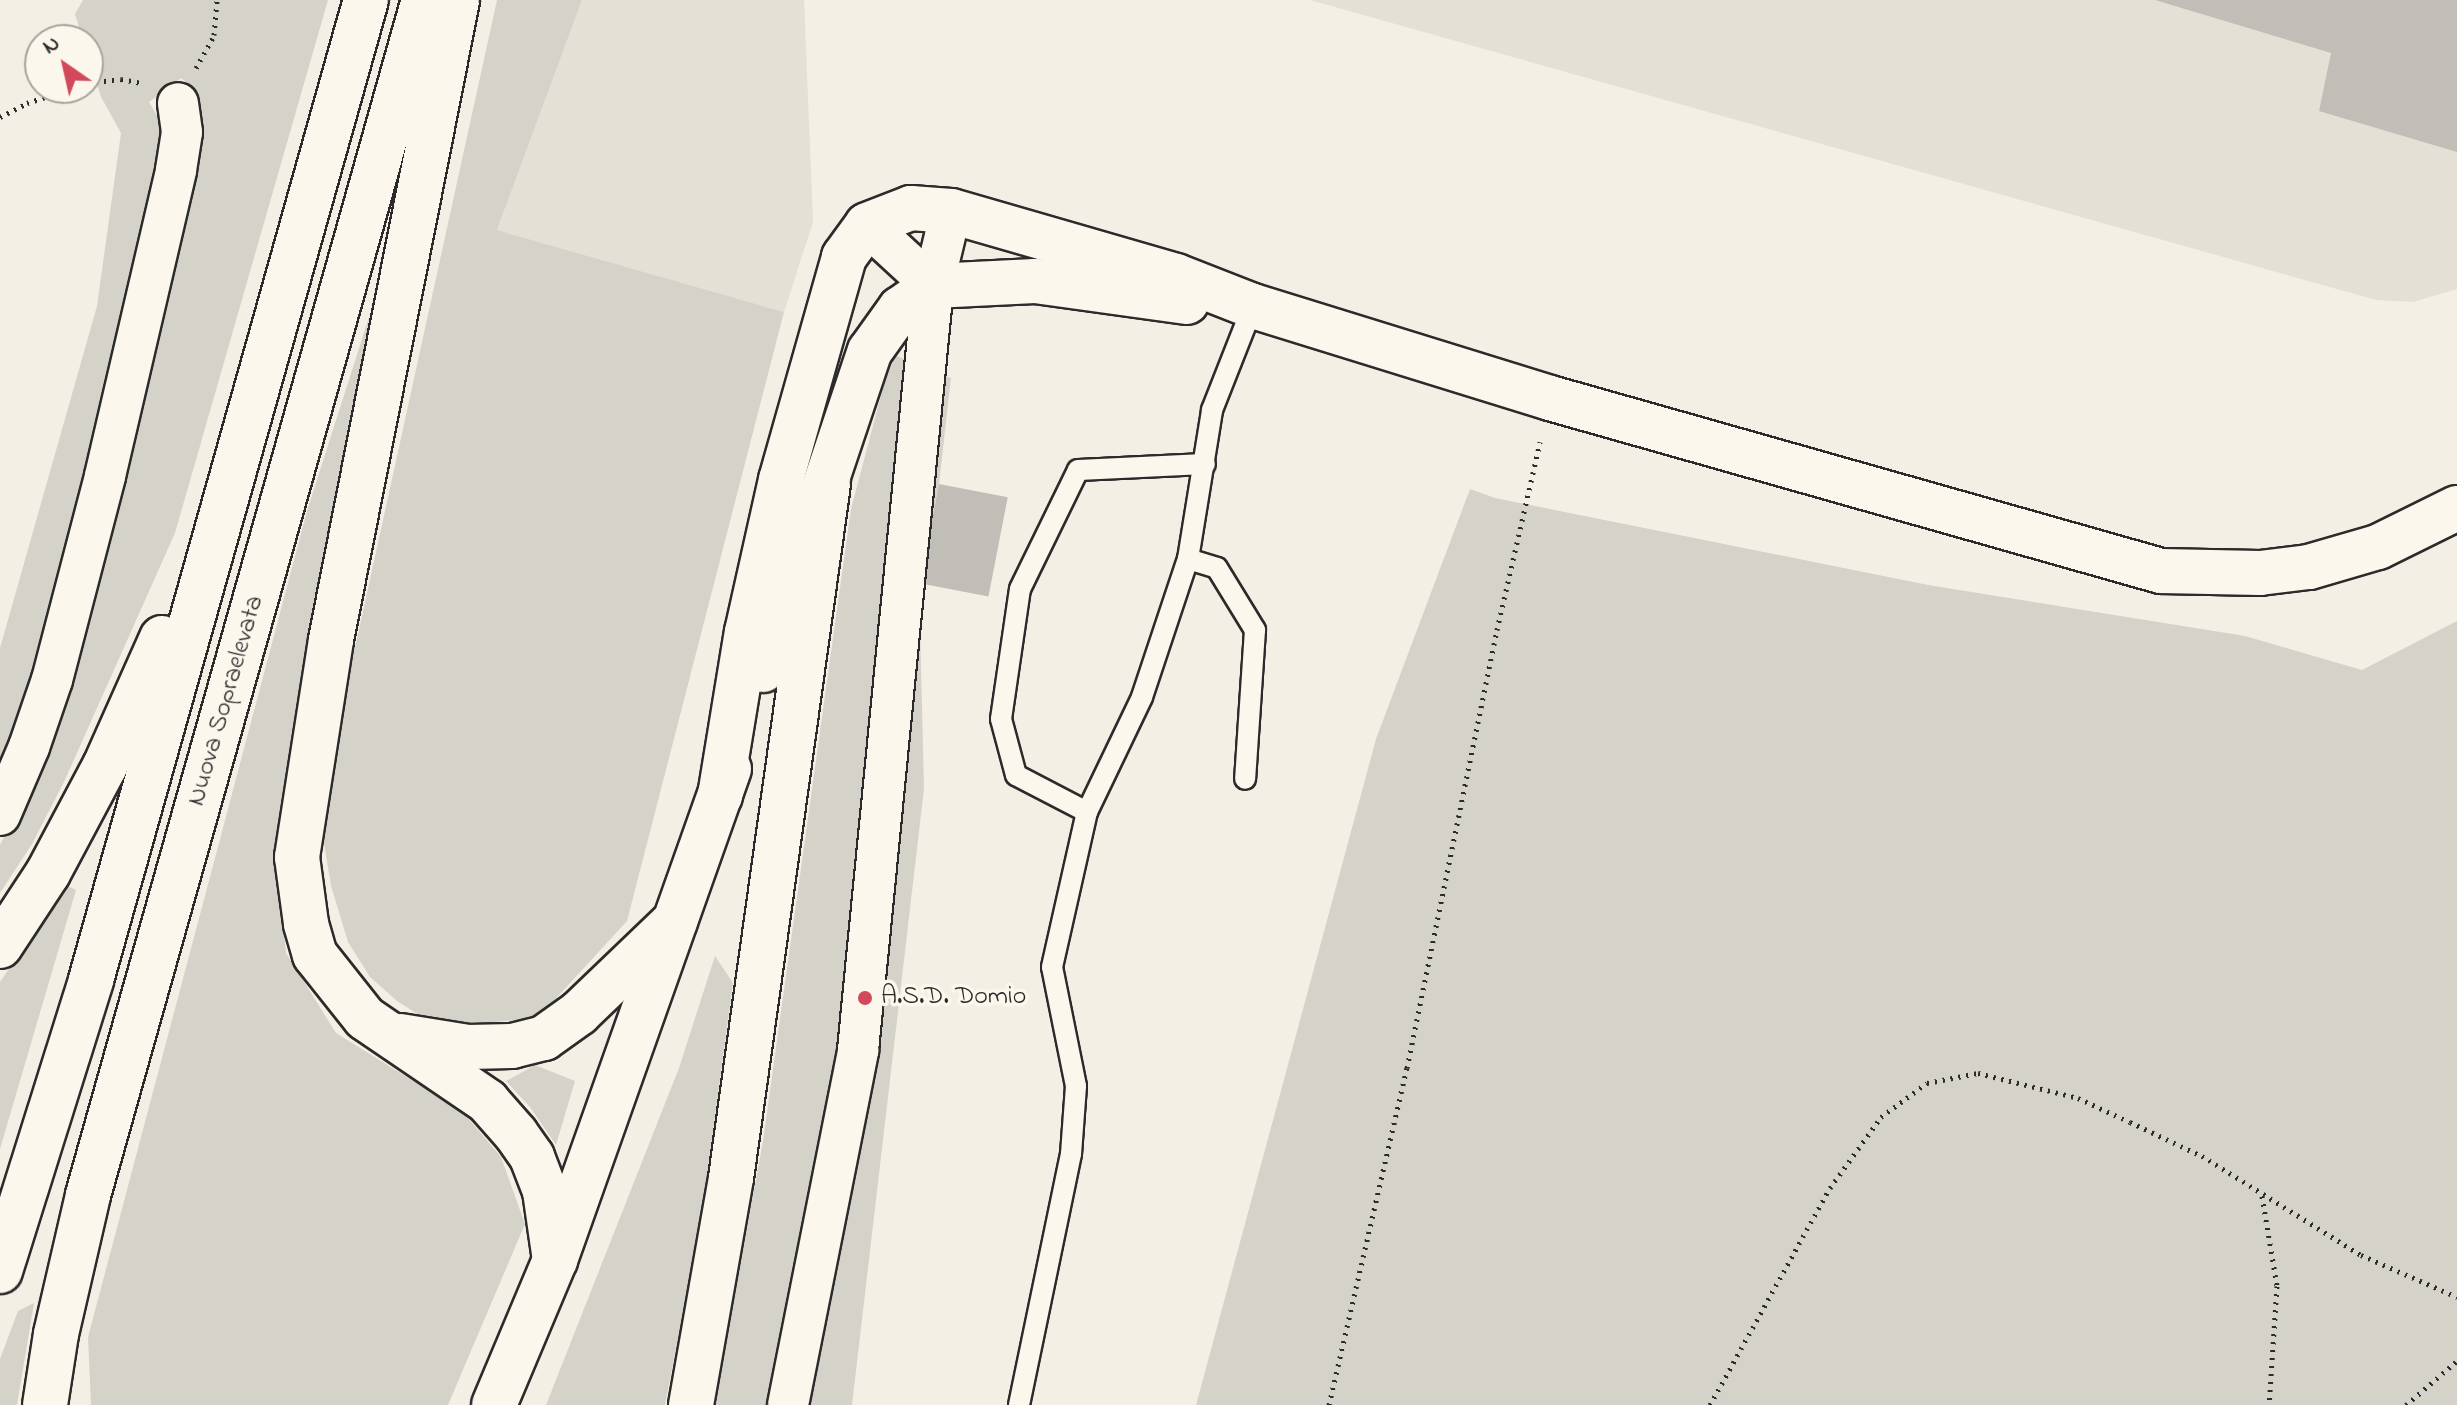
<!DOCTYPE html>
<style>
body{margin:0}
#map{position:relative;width:2457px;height:1405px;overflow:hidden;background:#f3efe4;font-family:"Indie Flower",sans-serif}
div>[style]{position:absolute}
.built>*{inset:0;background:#e4e0d6}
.green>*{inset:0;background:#d5d2c9}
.building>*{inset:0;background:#c0beb6;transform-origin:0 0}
.path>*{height:5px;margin-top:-2.5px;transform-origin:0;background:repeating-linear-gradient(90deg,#2b2b2b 0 2px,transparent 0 8px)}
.roads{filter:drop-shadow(2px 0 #2b2b2b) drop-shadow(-2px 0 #2b2b2b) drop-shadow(0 2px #2b2b2b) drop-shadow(0 -2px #2b2b2b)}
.service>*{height:20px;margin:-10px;padding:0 10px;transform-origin:10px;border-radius:10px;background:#fbf7ec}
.minor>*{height:40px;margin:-20px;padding:0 20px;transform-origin:20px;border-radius:20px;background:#fbf7ec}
.tertiary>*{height:44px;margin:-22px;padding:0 22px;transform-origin:22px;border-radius:22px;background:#fbf7ec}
.trunk>*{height:44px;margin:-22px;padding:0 22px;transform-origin:22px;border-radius:22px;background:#fbf7ec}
.dots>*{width:22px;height:22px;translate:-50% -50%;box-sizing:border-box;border:4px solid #fbf7ec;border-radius:50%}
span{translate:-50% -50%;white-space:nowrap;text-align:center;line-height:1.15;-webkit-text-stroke:7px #fbf7ec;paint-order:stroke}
.street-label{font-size:26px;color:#2b2b2b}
.poi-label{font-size:26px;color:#2b2b2b}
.left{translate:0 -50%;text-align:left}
.north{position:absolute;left:24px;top:24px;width:80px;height:80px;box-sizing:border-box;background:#fbf7ec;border:2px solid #a8a59f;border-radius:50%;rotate:326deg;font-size:22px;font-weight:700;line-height:32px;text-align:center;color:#2b2b2b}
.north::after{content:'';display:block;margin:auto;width:28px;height:36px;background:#d1495b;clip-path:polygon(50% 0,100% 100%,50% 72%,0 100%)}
</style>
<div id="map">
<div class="built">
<div style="clip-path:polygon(582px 0,804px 0,813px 222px,784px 312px,497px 230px)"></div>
<div style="clip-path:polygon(1310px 0,2457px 0,2457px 289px,2413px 302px,2376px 300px)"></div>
</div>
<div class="green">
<div style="clip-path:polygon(83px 0,328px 0,175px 533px,64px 782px,32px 844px,0 893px,0 845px,9px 828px,175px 231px,200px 107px,198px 92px,181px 78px,149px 102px,162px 124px,164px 149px,41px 661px,0 784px,0 648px,97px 306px,121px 133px,101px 97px,88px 56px,88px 40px,83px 40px,75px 14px)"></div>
<div style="clip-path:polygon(497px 0,582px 0,497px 230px,784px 312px,627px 921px,538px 1018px,438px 1027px,397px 1001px,370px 977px,348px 942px,331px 886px,323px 837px,326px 791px,342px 707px)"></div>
<div style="clip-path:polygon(370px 314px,275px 844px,286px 953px,336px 1033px,463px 1112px,501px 1157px,525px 1224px,448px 1405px,91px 1405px,88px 1337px,307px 511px)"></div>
<div style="clip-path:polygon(892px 354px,951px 378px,939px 484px,919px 583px,924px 789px,852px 1405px,715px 1405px,763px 1141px,851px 509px)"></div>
<div style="clip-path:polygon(1470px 489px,1495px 498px,1928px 585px,2245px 636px,2362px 670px,2457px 621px,2457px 1405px,1196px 1405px,1376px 739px)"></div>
<div style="clip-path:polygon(66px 885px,76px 890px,0 1149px,0 982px)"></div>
<div style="clip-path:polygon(715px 956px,733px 983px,702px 1213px,665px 1405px,546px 1405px,679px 1068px)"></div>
<div style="clip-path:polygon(535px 1065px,575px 1081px,556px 1145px,530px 1107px,506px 1081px)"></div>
<div style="clip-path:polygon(34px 1303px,17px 1405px,0 1405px,0 1359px,18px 1311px)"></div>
</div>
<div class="building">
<div style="clip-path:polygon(2155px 0,2457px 0,2457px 152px,2319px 111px,2331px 53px)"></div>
<div style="left:939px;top:484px;width:70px;height:101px;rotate:11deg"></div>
</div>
<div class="path">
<div style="left:196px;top:68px;width:38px;rotate:-61deg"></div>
<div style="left:214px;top:35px;width:35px;rotate:-85deg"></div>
<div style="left:88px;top:83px;width:33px;rotate:-7deg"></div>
<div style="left:121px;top:79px;width:21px;rotate:11deg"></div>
<div style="left:0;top:117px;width:30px;rotate:-27deg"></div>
<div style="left:27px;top:103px;width:48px;rotate:-18.1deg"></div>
<div style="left:2262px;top:1196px;width:91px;rotate:80.5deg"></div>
<div style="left:2277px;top:1286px;width:119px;rotate:93.8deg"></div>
<div style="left:1329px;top:1405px;width:346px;rotate:-77deg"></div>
<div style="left:1407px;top:1068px;width:447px;rotate:-78.4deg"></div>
<div style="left:1497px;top:630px;width:193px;rotate:-77.1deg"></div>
<div style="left:1710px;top:1405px;width:248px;rotate:-61.1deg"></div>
<div style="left:1830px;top:1188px;width:87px;rotate:-54.3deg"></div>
<div style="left:1881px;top:1117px;width:57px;rotate:-36.5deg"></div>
<div style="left:1927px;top:1083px;width:52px;rotate:-11.1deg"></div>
<div style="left:1978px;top:1073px;width:103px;rotate:14deg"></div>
<div style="left:2078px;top:1098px;width:57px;rotate:24.8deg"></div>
<div style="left:2130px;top:1122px;width:80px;rotate:25.3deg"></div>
<div style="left:2202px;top:1156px;width:187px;rotate:31.9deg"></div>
<div style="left:2361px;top:1255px;width:105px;rotate:23.6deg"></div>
<div style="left:2406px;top:1405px;width:67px;rotate:-40.8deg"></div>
</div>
<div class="roads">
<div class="service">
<div style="left:1188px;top:559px;width:30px;rotate:17deg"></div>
<div style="left:1217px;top:568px;width:73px;rotate:58.5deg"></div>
<div style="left:1255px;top:630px;width:149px;rotate:93.8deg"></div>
<div style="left:1087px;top:812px;width:80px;rotate:-152.5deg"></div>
<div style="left:1016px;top:775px;width:58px;rotate:-105deg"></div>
<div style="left:1001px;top:719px;width:131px;rotate:-81.7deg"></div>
<div style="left:1020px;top:589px;width:132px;rotate:-64deg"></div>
<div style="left:1078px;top:470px;width:127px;rotate:-2.7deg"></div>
<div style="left:1019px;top:1405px;width:256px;rotate:-78.3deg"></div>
<div style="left:1071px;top:1154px;width:68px;rotate:-85.8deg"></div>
<div style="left:1076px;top:1086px;width:121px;rotate:-101.4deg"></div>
<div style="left:1052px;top:967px;width:159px;rotate:-77.3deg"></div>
<div style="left:1087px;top:812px;width:127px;rotate:-64.4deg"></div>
<div style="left:1142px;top:697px;width:145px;rotate:-71.6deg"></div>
<div style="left:1188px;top:559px;width:151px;rotate:-80.8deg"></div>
<div style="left:1212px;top:410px;width:112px;rotate:-68.5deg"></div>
</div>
<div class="minor">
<div style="left:867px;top:225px;width:90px;rotate:42.7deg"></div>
<div style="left:0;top:815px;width:74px;rotate:-66.9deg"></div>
<div style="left:29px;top:747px;width:71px;rotate:-71.1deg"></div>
<div style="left:52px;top:680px;width:211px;rotate:-75.4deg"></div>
<div style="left:105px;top:476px;width:314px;rotate:-76.9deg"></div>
<div style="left:176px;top:170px;width:38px;rotate:-81deg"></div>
<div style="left:182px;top:132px;width:29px;rotate:-98deg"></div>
<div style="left:788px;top:1405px;width:362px;rotate:-78.8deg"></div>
<div style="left:858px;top:1050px;width:768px;rotate:-84.39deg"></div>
<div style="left:933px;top:286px;width:77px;rotate:-76.5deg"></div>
</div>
<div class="tertiary">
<div style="left:763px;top:670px;width:336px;rotate:-71.5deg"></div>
<div style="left:870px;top:351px;width:52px;rotate:-54.5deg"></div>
<div style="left:900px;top:309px;width:40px;rotate:-34.9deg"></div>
<div style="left:933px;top:286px;width:102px;rotate:-2.8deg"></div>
<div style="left:1035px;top:281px;width:153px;rotate:7.9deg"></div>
<div style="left:720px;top:796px;width:166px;rotate:-80.7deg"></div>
<div style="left:747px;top:632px;width:156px;rotate:-77.4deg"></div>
<div style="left:781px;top:480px;width:232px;rotate:-74.2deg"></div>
<div style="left:844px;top:257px;width:39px;rotate:-54deg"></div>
<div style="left:867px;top:225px;width:47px;rotate:-21.1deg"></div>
<div style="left:911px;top:208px;width:40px;rotate:4.3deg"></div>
<div style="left:951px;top:211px;width:234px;rotate:16.1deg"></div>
<div style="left:1176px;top:276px;width:83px;rotate:21.3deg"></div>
<div style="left:1253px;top:306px;width:311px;rotate:17.2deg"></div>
<div style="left:1550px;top:398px;width:635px;rotate:15.81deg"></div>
<div style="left:2161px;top:571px;width:99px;rotate:1.2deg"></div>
<div style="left:2260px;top:573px;width:49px;rotate:-7deg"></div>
<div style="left:2309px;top:567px;width:72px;rotate:-16.2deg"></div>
<div style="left:2378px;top:547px;width:88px;rotate:-26.3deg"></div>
<div style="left:494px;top:1405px;width:157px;rotate:-67.2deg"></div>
<div style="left:555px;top:1260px;width:521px;rotate:-70.49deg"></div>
</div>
<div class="trunk">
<div style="left:457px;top:0;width:652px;rotate:101.14deg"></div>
<div style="left:331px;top:640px;width:220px;rotate:98.9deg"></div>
<div style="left:297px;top:857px;width:68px;rotate:82.3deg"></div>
<div style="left:306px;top:924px;width:32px;rotate:74deg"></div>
<div style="left:315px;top:955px;width:80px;rotate:51.6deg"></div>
<div style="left:365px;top:1018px;width:148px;rotate:34.2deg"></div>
<div style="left:487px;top:1101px;width:44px;rotate:48.7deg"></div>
<div style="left:516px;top:1134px;width:28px;rotate:55deg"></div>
<div style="left:532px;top:1157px;width:36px;rotate:69deg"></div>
<div style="left:545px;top:1191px;width:70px;rotate:81.8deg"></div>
<div style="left:0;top:946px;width:87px;rotate:-56.7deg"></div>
<div style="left:48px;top:873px;width:121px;rotate:-62deg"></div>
<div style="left:105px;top:766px;width:140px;rotate:-66deg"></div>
<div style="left:400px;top:1036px;width:69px;rotate:9.2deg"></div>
<div style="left:468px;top:1047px;width:44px;rotate:-1.3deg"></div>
<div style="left:512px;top:1046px;width:33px;rotate:-14deg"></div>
<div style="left:544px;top:1038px;width:43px;rotate:-35.5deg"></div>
<div style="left:579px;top:1013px;width:133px;rotate:-43.8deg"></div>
<div style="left:0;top:1271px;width:305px;rotate:-72.6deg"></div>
<div style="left:91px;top:980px;width:1018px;rotate:-74.33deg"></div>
<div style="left:45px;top:1405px;width:72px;rotate:-81.2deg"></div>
<div style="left:56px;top:1334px;width:143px;rotate:-77deg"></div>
<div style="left:88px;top:1195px;width:1241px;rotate:-74.3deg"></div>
<div style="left:691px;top:1405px;width:230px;rotate:-80deg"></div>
<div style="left:731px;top:1178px;width:702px;rotate:-82.05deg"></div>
</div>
</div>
<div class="dots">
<div style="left:865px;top:998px;background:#d1495b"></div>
</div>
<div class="street-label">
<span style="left:227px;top:701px;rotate:-74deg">Nuova Sopraelevata</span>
</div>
<div class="poi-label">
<span class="left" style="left:881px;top:998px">A.S.D. Domio</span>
</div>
<div class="north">N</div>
</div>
